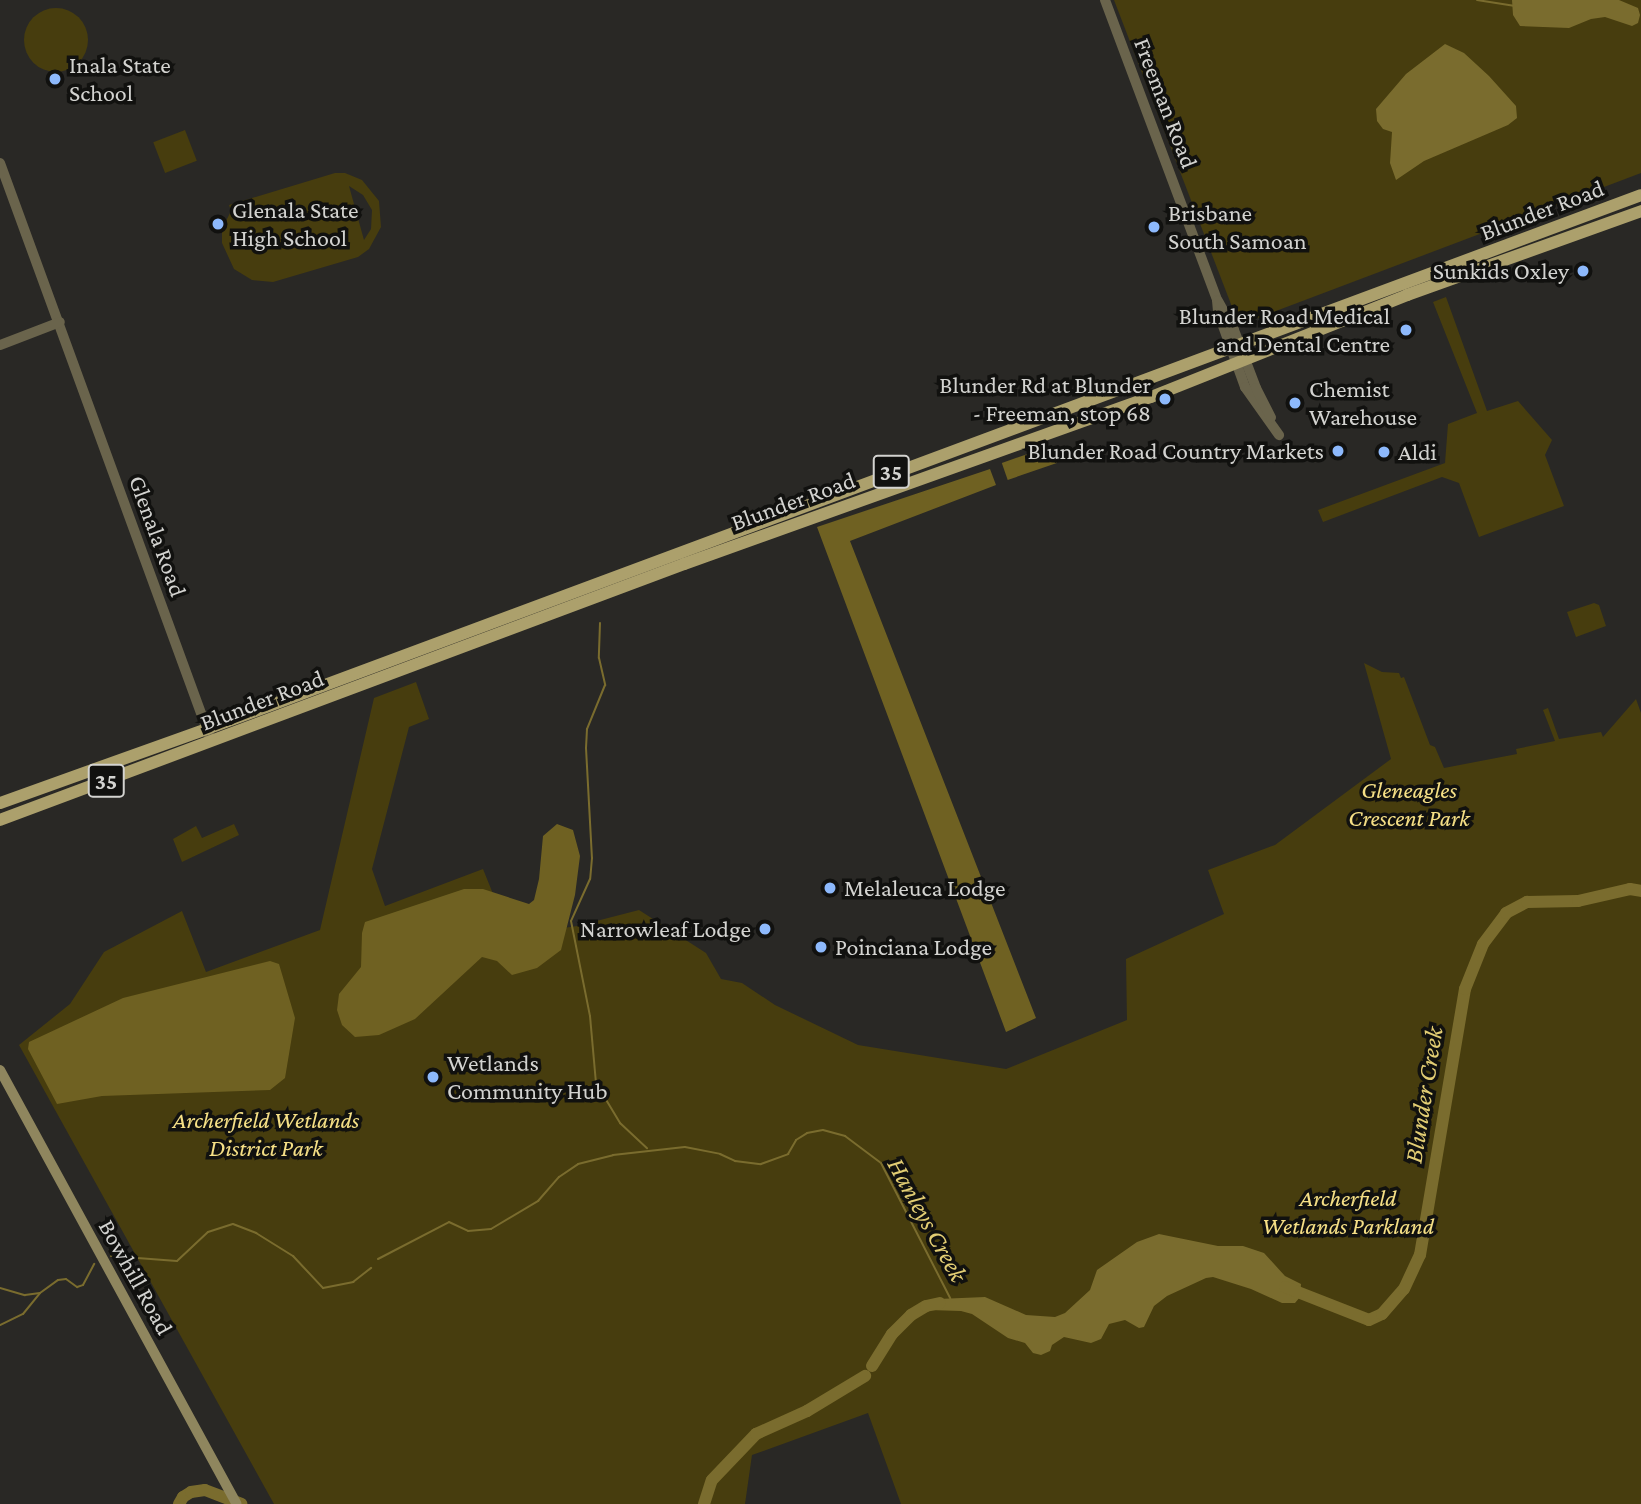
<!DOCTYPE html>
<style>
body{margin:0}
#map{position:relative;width:1641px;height:1504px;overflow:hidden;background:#292825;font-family:"Crimson Pro",serif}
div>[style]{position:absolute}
.green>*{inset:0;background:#473d0e;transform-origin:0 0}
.round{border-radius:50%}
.forest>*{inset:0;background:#6f6122;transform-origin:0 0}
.water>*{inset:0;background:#7a6c2e}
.stream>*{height:2px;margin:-1px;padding:0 1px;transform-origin:1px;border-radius:1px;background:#7a6c2e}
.river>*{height:12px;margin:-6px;padding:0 6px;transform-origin:6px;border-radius:6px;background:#7a6c2e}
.tertiary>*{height:10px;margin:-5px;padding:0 5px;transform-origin:5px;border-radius:5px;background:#6a644c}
.secondary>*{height:10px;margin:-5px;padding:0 5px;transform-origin:5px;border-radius:5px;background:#8f865e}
.primary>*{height:12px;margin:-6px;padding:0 6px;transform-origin:6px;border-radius:6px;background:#aca06c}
.dots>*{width:19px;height:19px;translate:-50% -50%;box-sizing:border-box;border:4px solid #11110f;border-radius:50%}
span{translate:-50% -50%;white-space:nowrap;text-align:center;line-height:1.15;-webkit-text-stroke:7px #11110f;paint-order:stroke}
.shield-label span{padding:2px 5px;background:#11110f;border:2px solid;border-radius:5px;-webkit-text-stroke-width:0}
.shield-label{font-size:23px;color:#d3d3d0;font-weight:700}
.poi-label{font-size:24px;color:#d3d3d0}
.left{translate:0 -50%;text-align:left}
.right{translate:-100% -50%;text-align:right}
.street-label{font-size:24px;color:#d3d3d0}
.park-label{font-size:24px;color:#f6e086;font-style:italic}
.water-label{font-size:26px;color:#e2cd73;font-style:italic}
</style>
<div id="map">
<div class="green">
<div style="clip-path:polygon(1114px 0,1641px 0,1641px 173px,1239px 325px)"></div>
<div class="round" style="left:24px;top:8px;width:64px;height:64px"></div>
<div style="left:185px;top:130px;width:33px;height:34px;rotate:69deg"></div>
<div style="clip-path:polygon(evenodd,335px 173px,345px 173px,362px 180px,379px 201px,381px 227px,369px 249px,358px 257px,273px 282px,252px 280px,234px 269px,222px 243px,222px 229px,231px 211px,229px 205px,335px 173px,349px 186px,363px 195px,372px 210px,371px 229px,364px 240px,349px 186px)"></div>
<div style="clip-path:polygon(1446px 297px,1487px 411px,1518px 401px,1552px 440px,1545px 455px,1564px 506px,1479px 537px,1459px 483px,1442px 477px,1323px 522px,1318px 510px,1445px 463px,1448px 424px,1477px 413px,1433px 302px)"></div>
<div style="clip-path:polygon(1594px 603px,1599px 605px,1606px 626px,1576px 637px,1567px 612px)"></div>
<div style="clip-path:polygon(1364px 663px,1382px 672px,1399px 673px,1401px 678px,1404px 677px,1430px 745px,1435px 747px,1444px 768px,1517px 754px,1516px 749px,1555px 741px,1543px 710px,1548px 708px,1559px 739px,1601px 732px,1603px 737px,1636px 699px,1641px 713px,1641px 1504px,901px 1504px,868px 1413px,752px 1455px,745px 1504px,274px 1504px,19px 1045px,70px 1004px,104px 952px,182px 911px,206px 972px,320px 930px,374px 698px,416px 682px,429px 719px,409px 727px,372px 869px,385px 906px,483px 869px,510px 936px,577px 926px,639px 910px,706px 953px,721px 979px,742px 983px,775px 1005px,858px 1045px,1006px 1069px,1127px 1020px,1126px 959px,1224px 914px,1208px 870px,1275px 845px,1391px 759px)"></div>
<div style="clip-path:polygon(234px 824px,239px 835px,182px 862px,173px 839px,196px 826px,202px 838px)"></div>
</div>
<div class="forest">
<div style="left:1051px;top:446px;width:18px;height:52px;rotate:71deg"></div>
<div style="clip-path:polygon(990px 469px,996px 485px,850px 541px,1036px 1018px,1006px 1032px,817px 527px)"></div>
<div style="clip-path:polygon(557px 824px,573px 830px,580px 856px,575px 895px,561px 950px,537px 968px,512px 975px,497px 961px,482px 957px,415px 1019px,379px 1035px,355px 1037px,342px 1025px,337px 1010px,339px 994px,361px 967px,362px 933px,365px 922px,464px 889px,483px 889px,529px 904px,534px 900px,539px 879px,543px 836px)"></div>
<div style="clip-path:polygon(270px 961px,279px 964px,295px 1018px,285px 1078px,270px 1090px,102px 1096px,57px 1104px,28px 1049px,29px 1042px,123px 998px)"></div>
</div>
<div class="water">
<div style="clip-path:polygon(1512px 0,1619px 0,1638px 8px,1640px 15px,1638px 23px,1632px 26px,1605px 17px,1591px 19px,1569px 28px,1520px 26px,1513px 15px)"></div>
<div style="clip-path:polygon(1445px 44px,1464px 53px,1489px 76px,1516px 106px,1517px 118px,1508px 125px,1424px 161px,1396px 180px,1390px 163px,1392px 132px,1383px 129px,1377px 121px,1376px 109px,1406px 74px)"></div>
<div style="clip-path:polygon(1159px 1234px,1218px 1246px,1243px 1246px,1264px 1253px,1285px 1276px,1301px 1284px,1300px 1297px,1295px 1303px,1282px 1303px,1251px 1289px,1213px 1277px,1206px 1278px,1167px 1296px,1154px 1306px,1144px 1327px,1139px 1328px,1125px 1320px,1109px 1324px,1101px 1339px,1091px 1343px,1064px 1337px,1052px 1345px,1050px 1351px,1041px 1355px,1033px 1353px,1025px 1343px,1008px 1338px,972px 1314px,961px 1311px,929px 1310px,924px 1305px,938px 1299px,985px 1297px,1026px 1315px,1055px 1317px,1065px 1313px,1090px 1290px,1097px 1270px,1137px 1242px)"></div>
</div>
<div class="stream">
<div style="left:1477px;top:0;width:37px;rotate:9deg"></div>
<div style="left:600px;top:623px;width:35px;rotate:92deg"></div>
<div style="left:599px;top:658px;width:28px;rotate:77deg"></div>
<div style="left:605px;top:685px;width:48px;rotate:112.2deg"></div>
<div style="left:587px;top:729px;width:19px;rotate:93deg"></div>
<div style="left:586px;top:748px;width:110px;rotate:86.9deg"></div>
<div style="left:592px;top:858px;width:21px;rotate:95deg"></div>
<div style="left:590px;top:879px;width:46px;rotate:114.3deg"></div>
<div style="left:571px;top:921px;width:97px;rotate:78.7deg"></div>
<div style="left:590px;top:1016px;width:67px;rotate:84.9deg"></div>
<div style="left:596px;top:1083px;width:47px;rotate:59deg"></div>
<div style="left:620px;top:1123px;width:37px;rotate:43deg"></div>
<div style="left:111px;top:1256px;width:66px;rotate:4.3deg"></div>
<div style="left:177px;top:1261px;width:42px;rotate:-43.1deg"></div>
<div style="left:208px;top:1232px;width:26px;rotate:-18deg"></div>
<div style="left:233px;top:1224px;width:25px;rotate:21deg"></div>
<div style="left:256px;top:1233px;width:44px;rotate:31.9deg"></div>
<div style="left:293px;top:1256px;width:44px;rotate:46.8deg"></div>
<div style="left:323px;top:1288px;width:31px;rotate:-11deg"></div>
<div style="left:353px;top:1282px;width:23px;rotate:-38deg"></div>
<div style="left:378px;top:1259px;width:80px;rotate:-27.5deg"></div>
<div style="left:449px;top:1222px;width:21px;rotate:25deg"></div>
<div style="left:468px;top:1231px;width:23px;rotate:-5deg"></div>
<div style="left:491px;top:1229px;width:55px;rotate:-30.8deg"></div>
<div style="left:538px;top:1201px;width:32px;rotate:-49deg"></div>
<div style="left:559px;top:1177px;width:23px;rotate:-34deg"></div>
<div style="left:578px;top:1164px;width:36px;rotate:-14deg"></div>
<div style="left:613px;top:1155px;width:72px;rotate:-6.3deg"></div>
<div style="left:685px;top:1147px;width:36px;rotate:11deg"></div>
<div style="left:720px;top:1154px;width:17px;rotate:25deg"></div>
<div style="left:735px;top:1161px;width:26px;rotate:7deg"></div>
<div style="left:761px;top:1164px;width:29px;rotate:-20deg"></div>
<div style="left:788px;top:1154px;width:16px;rotate:-60deg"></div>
<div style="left:796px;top:1140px;width:13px;rotate:-32deg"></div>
<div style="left:807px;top:1133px;width:16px;rotate:-11deg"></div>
<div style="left:823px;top:1130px;width:23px;rotate:15deg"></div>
<div style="left:845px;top:1136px;width:45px;rotate:36.9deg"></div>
<div style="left:881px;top:1163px;width:152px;rotate:62.9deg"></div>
<div style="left:0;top:1288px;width:26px;rotate:16deg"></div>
<div style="left:25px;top:1295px;width:15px;rotate:-8deg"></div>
<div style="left:0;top:1325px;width:25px;rotate:-26deg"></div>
<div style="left:23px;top:1314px;width:27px;rotate:-51deg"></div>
<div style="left:40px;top:1293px;width:22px;rotate:-36deg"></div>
<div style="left:58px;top:1280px;width:8px;rotate:-7deg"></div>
<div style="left:66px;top:1279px;width:14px;rotate:36deg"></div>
<div style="left:77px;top:1287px;width:6px;rotate:-18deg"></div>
<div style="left:83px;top:1285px;width:24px;rotate:-62deg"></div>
</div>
<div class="river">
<div style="left:1285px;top:1287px;width:90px;rotate:21.4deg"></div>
<div style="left:1369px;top:1320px;width:14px;rotate:-25deg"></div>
<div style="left:1382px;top:1314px;width:33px;rotate:-49deg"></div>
<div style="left:1404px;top:1289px;width:38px;rotate:-65deg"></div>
<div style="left:1420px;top:1255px;width:270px;rotate:-80.4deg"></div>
<div style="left:1465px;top:989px;width:48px;rotate:-68.2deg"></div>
<div style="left:1483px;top:944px;width:39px;rotate:-53deg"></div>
<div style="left:1506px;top:913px;width:24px;rotate:-28deg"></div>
<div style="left:1527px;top:902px;width:51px;rotate:-1.1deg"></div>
<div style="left:1578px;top:901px;width:53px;rotate:-13deg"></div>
<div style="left:1630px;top:889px;width:11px;rotate:10deg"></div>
<div style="left:872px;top:1366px;width:38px;rotate:-58deg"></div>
<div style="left:892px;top:1334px;width:27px;rotate:-45deg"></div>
<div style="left:911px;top:1315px;width:17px;rotate:-31deg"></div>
<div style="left:926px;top:1306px;width:14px;rotate:-12deg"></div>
<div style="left:179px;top:1504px;width:8px;rotate:-60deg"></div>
<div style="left:183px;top:1497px;width:9px;rotate:-32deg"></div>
<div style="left:191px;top:1492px;width:14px;rotate:-8deg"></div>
<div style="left:205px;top:1490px;width:39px;rotate:21deg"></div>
<div style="left:704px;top:1504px;width:25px;rotate:-72deg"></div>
<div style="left:712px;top:1480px;width:64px;rotate:-46.3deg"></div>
<div style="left:756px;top:1434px;width:56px;rotate:-24.3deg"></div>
<div style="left:807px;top:1411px;width:68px;rotate:-31.1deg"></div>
</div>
<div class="tertiary">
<div style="left:1105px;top:0;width:320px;rotate:69.5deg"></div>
<div style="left:1217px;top:300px;width:12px;rotate:85deg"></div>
<div style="left:1218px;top:312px;width:80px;rotate:70.2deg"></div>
<div style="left:1245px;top:387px;width:59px;rotate:54.7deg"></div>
<div style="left:0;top:163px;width:609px;rotate:69.93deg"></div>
<div style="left:1218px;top:301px;width:33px;rotate:61deg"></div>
<div style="left:1234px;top:330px;width:62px;rotate:69.2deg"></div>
<div style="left:1256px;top:388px;width:33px;rotate:63deg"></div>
<div style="left:0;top:345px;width:64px;rotate:-21deg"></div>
</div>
<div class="secondary">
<div style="left:0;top:1070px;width:494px;rotate:61.4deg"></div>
</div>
<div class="primary">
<div style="left:0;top:803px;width:220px;rotate:-19.7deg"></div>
<div style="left:207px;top:729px;width:1530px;rotate:-20.42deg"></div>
<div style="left:0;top:820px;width:730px;rotate:-20.52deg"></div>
<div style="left:684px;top:564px;width:496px;rotate:-19.7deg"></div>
<div style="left:1151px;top:397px;width:276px;rotate:-21.7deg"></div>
<div style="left:1407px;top:295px;width:249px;rotate:-19.7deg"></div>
</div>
<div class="dots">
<div style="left:55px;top:79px;background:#8db9fc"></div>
<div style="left:218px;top:224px;background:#8db9fc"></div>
<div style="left:1154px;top:227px;background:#8db9fc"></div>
<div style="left:1583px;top:271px;background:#8db9fc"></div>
<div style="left:1406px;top:330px;background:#8db9fc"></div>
<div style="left:1165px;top:399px;background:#8db9fc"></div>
<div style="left:1295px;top:403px;background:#8db9fc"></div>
<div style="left:1338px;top:451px;background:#8db9fc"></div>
<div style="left:1384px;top:452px;background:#8db9fc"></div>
<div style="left:830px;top:888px;background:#8db9fc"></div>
<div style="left:765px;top:929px;background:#8db9fc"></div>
<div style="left:821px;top:947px;background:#8db9fc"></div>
<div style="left:433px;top:1077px;background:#8db9fc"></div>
</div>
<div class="shield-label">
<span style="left:891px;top:472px">35</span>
<span style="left:106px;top:781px">35</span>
</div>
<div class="poi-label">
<span class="left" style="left:69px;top:79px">Inala State<br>School</span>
<span class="left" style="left:232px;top:224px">Glenala State<br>High School</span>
<span class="left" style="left:1168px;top:227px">Brisbane<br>South Samoan</span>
<span class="right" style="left:1569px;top:271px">Sunkids Oxley</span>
<span class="right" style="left:1390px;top:330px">Blunder Road Medical<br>and Dental Centre</span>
<span class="right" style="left:1151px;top:399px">Blunder Rd at Blunder<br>- Freeman, stop 68</span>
<span class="left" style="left:1309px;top:403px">Chemist<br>Warehouse</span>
<span class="right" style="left:1324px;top:451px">Blunder Road Country Markets</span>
<span class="left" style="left:1398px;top:452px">Aldi</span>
<span class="left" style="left:844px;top:888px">Melaleuca Lodge</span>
<span class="right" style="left:751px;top:929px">Narrowleaf Lodge</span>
<span class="left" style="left:835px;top:947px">Poinciana Lodge</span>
<span class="left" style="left:447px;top:1077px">Wetlands<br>Community Hub</span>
</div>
<div class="street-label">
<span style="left:1166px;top:103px;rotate:69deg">Freeman Road</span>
<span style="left:1542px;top:210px;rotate:-21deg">Blunder Road</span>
<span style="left:793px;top:501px;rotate:-20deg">Blunder Road</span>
<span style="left:158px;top:536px;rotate:70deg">Glenala Road</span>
<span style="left:262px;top:700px;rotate:-21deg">Blunder Road</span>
<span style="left:136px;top:1277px;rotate:61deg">Bowhill Road</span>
</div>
<div class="park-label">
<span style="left:1409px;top:804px">Gleneagles<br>Crescent Park</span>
<span style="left:266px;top:1134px">Archerfield Wetlands<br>District Park</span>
<span style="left:1348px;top:1212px">Archerfield<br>Wetlands Parkland</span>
</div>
<div class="water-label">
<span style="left:1424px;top:1095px;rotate:-81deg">Blunder Creek</span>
<span style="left:927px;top:1220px;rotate:61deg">Hanleys Creek</span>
</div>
</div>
